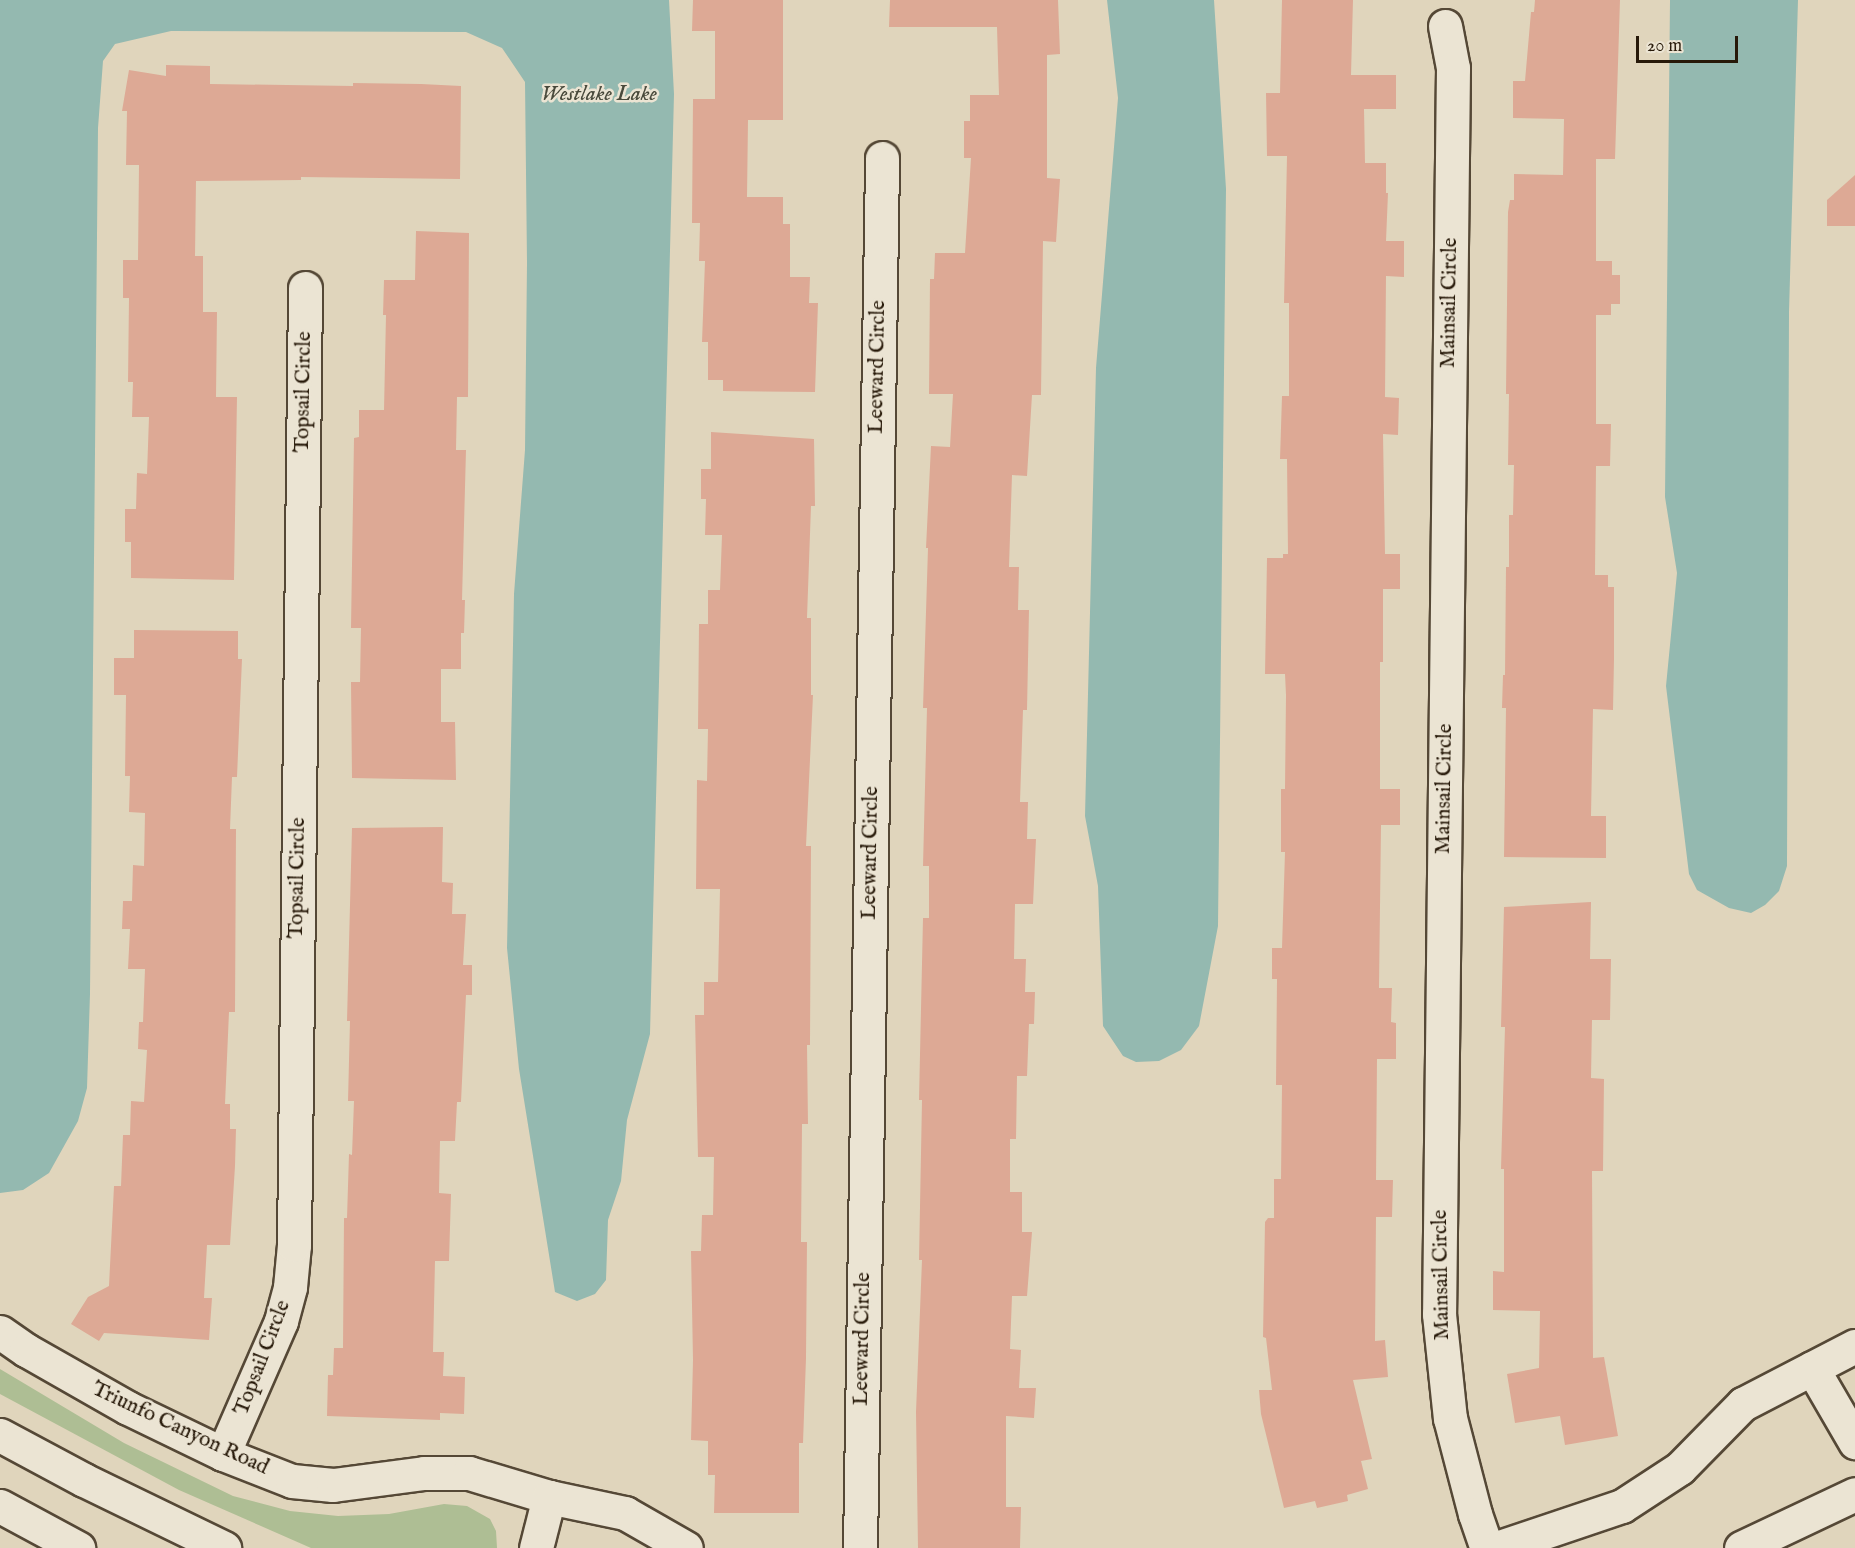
<!DOCTYPE html>
<style>
body{margin:0}
#map{position:relative;width:1855px;height:1548px;overflow:hidden;background:#e0d5bc;font-family:"IM FELL English",serif}
div>[style]{position:absolute}
.green>*{inset:0;background:#aebe94}
.water>*{inset:0;background:#94b9b0}
.building>*{inset:0;background:#dda995}
.roads{filter:drop-shadow(2px 0 #554836) drop-shadow(-2px 0 #554836) drop-shadow(0 2px #554836) drop-shadow(0 -2px #554836)}
.street>*{height:33px;margin:-16.5px;padding:0 16.5px;transform-origin:16.5px;border-radius:16.5px;background:#ebe4d3}
.secondary>*{height:33px;margin:-16.5px;padding:0 16.5px;transform-origin:16.5px;border-radius:16.5px;background:#ebe4d3}
span{translate:-50% -50%;white-space:nowrap;text-align:center;line-height:1.15;-webkit-text-stroke:5px #ebe4d3;paint-order:stroke}
.street-label{font-size:21px;color:#271909}
.water-label{font-size:22px;color:#48493b;font-style:italic}
.scale{position:absolute;left:1636px;top:36px;width:102px;height:27px;box-sizing:border-box;border:3px solid #271909;border-top:0;padding-left:8px;font-size:18px;line-height:21px;white-space:nowrap;color:#271909;-webkit-text-stroke:4px #ebe4d3;paint-order:stroke}
</style>
<div id="map">
<div class="green">
<div style="clip-path:polygon(0 1369px,124px 1443px,233px 1496px,290px 1511px,338px 1516px,389px 1514px,444px 1504px,467px 1506px,490px 1519px,496px 1531px,497px 1548px,311px 1548px,179px 1490px,0 1394px)"></div>
</div>
<div class="water">
<div style="clip-path:polygon(0 0,669px 0,674px 94px,650px 1034px,627px 1120px,621px 1181px,608px 1220px,606px 1280px,595px 1294px,577px 1301px,555px 1292px,519px 1069px,507px 948px,514px 594px,525px 450px,527px 263px,525px 82px,502px 48px,466px 32px,171px 31px,115px 44px,103px 61px,98px 128px,90px 994px,87px 1088px,78px 1121px,49px 1173px,23px 1190px,0 1193px)"></div>
<div style="clip-path:polygon(1107px 0,1214px 0,1226px 189px,1218px 926px,1199px 1026px,1181px 1050px,1159px 1061px,1136px 1062px,1123px 1056px,1103px 1026px,1098px 886px,1085px 816px,1096px 368px,1118px 98px)"></div>
<div style="clip-path:polygon(1670px 0,1798px 0,1789px 312px,1787px 866px,1779px 891px,1765px 905px,1751px 913px,1729px 908px,1697px 890px,1689px 874px,1666px 686px,1677px 573px,1665px 497px)"></div>
</div>
<div class="building">
<div style="clip-path:polygon(693px 0,783px 0,783px 120px,748px 120px,747px 197px,783px 197px,783px 224px,790px 224px,790px 277px,810px 277px,809px 303px,818px 303px,815px 392px,723px 391px,723px 380px,708px 380px,708px 342px,702px 342px,705px 261px,699px 261px,700px 223px,692px 223px,693px 99px,715px 99px,715px 31px,692px 31px)"></div>
<div style="clip-path:polygon(890px 0,1058px 0,1060px 54px,1047px 55px,1047px 178px,1060px 179px,1056px 242px,1043px 241px,1041px 395px,1032px 395px,1027px 476px,1012px 475px,1009px 567px,1019px 567px,1018px 610px,1029px 610px,1027px 710px,1023px 710px,1020px 802px,1028px 802px,1027px 839px,1036px 839px,1033px 904px,1015px 904px,1014px 959px,1026px 959px,1025px 992px,1035px 992px,1034px 1024px,1029px 1024px,1027px 1076px,1017px 1076px,1016px 1139px,1010px 1139px,1010px 1192px,1022px 1192px,1022px 1232px,1032px 1232px,1027px 1296px,1012px 1296px,1010px 1349px,1021px 1350px,1019px 1388px,1036px 1388px,1034px 1418px,1006px 1416px,1006px 1507px,1021px 1507px,1020px 1548px,918px 1548px,916px 1412px,922px 1260px,919px 1260px,922px 1100px,919px 1100px,923px 918px,929px 918px,929px 866px,923px 866px,927px 708px,923px 708px,928px 548px,926px 548px,931px 446px,950px 447px,953px 394px,929px 394px,930px 279px,934px 279px,935px 253px,965px 253px,971px 158px,964px 158px,964px 121px,970px 121px,970px 95px,999px 95px,997px 27px,889px 27px)"></div>
<div style="clip-path:polygon(1282px 0,1353px 0,1351px 75px,1396px 75px,1396px 109px,1364px 109px,1365px 163px,1386px 163px,1386px 193px,1388px 193px,1386px 241px,1404px 241px,1404px 277px,1386px 276px,1385px 397px,1399px 398px,1398px 435px,1383px 434px,1385px 554px,1400px 554px,1400px 589px,1383px 589px,1383px 662px,1380px 662px,1380px 789px,1400px 789px,1400px 825px,1381px 825px,1379px 988px,1392px 988px,1391px 1022px,1396px 1023px,1396px 1059px,1377px 1059px,1376px 1180px,1393px 1180px,1392px 1217px,1376px 1217px,1375px 1341px,1385px 1340px,1388px 1377px,1353px 1380px,1372px 1459px,1361px 1461px,1368px 1489px,1347px 1495px,1348px 1501px,1317px 1508px,1315px 1501px,1284px 1508px,1261px 1414px,1259px 1390px,1272px 1390px,1266px 1338px,1263px 1337px,1265px 1222px,1268px 1218px,1274px 1218px,1274px 1179px,1281px 1179px,1282px 1085px,1276px 1085px,1277px 979px,1272px 979px,1272px 948px,1282px 948px,1285px 852px,1281px 852px,1281px 789px,1285px 789px,1286px 695px,1285px 674px,1265px 674px,1267px 558px,1283px 558px,1283px 554px,1288px 554px,1287px 459px,1280px 459px,1282px 396px,1289px 396px,1289px 303px,1284px 303px,1287px 156px,1267px 156px,1266px 93px,1280px 93px)"></div>
<div style="clip-path:polygon(1535px 0,1620px 0,1615px 159px,1596px 159px,1596px 261px,1612px 261px,1612px 275px,1620px 275px,1620px 304px,1611px 304px,1611px 315px,1596px 315px,1596px 424px,1611px 424px,1610px 466px,1596px 466px,1595px 575px,1608px 575px,1608px 587px,1614px 587px,1614px 659px,1613px 710px,1593px 709px,1591px 816px,1606px 816px,1606px 858px,1504px 857px,1506px 708px,1502px 708px,1503px 675px,1505px 675px,1506px 567px,1509px 567px,1509px 515px,1513px 515px,1514px 465px,1508px 465px,1509px 394px,1506px 394px,1508px 212px,1510px 200px,1514px 200px,1514px 174px,1563px 175px,1564px 119px,1513px 118px,1513px 81px,1525px 81px,1531px 12px,1534px 12px)"></div>
<div style="clip-path:polygon(166px 65px,210px 66px,210px 84px,353px 86px,353px 83px,421px 84px,461px 86px,460px 179px,301px 177px,301px 180px,196px 181px,195px 256px,203px 256px,203px 312px,217px 312px,216px 397px,237px 397px,234px 580px,131px 578px,131px 542px,125px 542px,125px 509px,136px 509px,137px 473px,147px 474px,149px 417px,132px 417px,133px 382px,128px 382px,129px 298px,123px 298px,123px 260px,138px 260px,139px 165px,126px 165px,127px 111px,122px 111px,129px 70px,166px 76px)"></div>
<div style="clip-path:polygon(1855px 175px,1855px 226px,1827px 226px,1827px 200px)"></div>
<div style="clip-path:polygon(416px 231px,469px 233px,468px 397px,457px 397px,456px 450px,466px 450px,462px 600px,465px 600px,464px 633px,461px 633px,461px 669px,441px 669px,441px 722px,455px 722px,456px 780px,352px 778px,351px 682px,360px 682px,361px 628px,351px 628px,354px 438px,359px 437px,359px 410px,384px 410px,386px 315px,383px 315px,384px 280px,415px 280px)"></div>
<div style="clip-path:polygon(711px 432px,814px 439px,815px 506px,811px 506px,807px 618px,811px 618px,811px 695px,813px 695px,806px 846px,811px 846px,810px 1045px,807px 1045px,808px 1124px,802px 1124px,801px 1242px,807px 1242px,806px 1358px,803px 1443px,799px 1443px,799px 1513px,714px 1513px,715px 1475px,708px 1475px,708px 1441px,691px 1440px,693px 1360px,691px 1251px,701px 1251px,702px 1215px,713px 1215px,714px 1157px,698px 1157px,695px 1015px,704px 1015px,704px 982px,718px 982px,720px 889px,696px 889px,697px 780px,707px 781px,708px 729px,698px 729px,699px 624px,708px 624px,708px 590px,720px 590px,722px 535px,705px 535px,706px 499px,701px 499px,701px 469px,711px 469px)"></div>
<div style="clip-path:polygon(134px 630px,238px 631px,238px 659px,242px 659px,237px 777px,232px 777px,230px 829px,236px 829px,235px 1012px,229px 1012px,225px 1104px,230px 1104px,230px 1129px,236px 1129px,235px 1166px,230px 1245px,207px 1245px,204px 1298px,212px 1298px,209px 1340px,104px 1333px,99px 1341px,71px 1324px,88px 1297px,109px 1286px,114px 1186px,121px 1186px,123px 1135px,130px 1135px,131px 1101px,144px 1102px,147px 1050px,138px 1049px,139px 1022px,143px 1022px,145px 969px,128px 969px,130px 929px,122px 929px,123px 901px,132px 901px,133px 865px,144px 866px,145px 813px,129px 812px,130px 776px,125px 776px,126px 695px,114px 695px,114px 658px,134px 658px)"></div>
<div style="clip-path:polygon(443px 827px,442px 882px,453px 883px,452px 914px,466px 914px,463px 965px,472px 965px,472px 995px,466px 995px,461px 1102px,457px 1102px,455px 1141px,440px 1141px,439px 1193px,451px 1194px,449px 1261px,435px 1261px,433px 1352px,444px 1352px,443px 1376px,465px 1377px,464px 1414px,440px 1413px,440px 1420px,327px 1416px,328px 1375px,333px 1375px,334px 1348px,343px 1348px,344px 1218px,347px 1218px,349px 1154px,352px 1155px,354px 1101px,348px 1101px,350px 1021px,347px 1021px,352px 828px)"></div>
<div style="clip-path:polygon(1591px 902px,1590px 959px,1611px 959px,1610px 1020px,1592px 1020px,1591px 1078px,1604px 1079px,1603px 1171px,1592px 1171px,1593px 1358px,1604px 1357px,1618px 1436px,1565px 1445px,1560px 1416px,1515px 1423px,1507px 1374px,1539px 1368px,1540px 1311px,1493px 1310px,1493px 1271px,1504px 1272px,1504px 1169px,1501px 1169px,1505px 1027px,1501px 1027px,1504px 907px)"></div>
</div>
<div class="roads">
<div class="street">
<div style="left:1445px;top:26px;width:43px;rotate:79.2deg"></div>
<div style="left:1453px;top:68px;width:1246px;rotate:90.64deg"></div>
<div style="left:1439px;top:1314px;width:105px;rotate:84deg"></div>
<div style="left:1450px;top:1418px;width:99px;rotate:75.4deg"></div>
<div style="left:1475px;top:1514px;width:36px;rotate:71deg"></div>
<div style="left:0;top:1332px;width:32px;rotate:35deg"></div>
<div style="left:26px;top:1350px;width:117px;rotate:29.6deg"></div>
<div style="left:128px;top:1408px;width:106px;rotate:25.8deg"></div>
<div style="left:223px;top:1454px;width:74px;rotate:21.4deg"></div>
<div style="left:292px;top:1481px;width:41px;rotate:5.6deg"></div>
<div style="left:333px;top:1485px;width:92px;rotate:-7.5deg"></div>
<div style="left:424px;top:1473px;width:45px"></div>
<div style="left:469px;top:1473px;width:84px;rotate:16.7deg"></div>
<div style="left:549px;top:1497px;width:78px;rotate:11.9deg"></div>
<div style="left:625px;top:1513px;width:70px;rotate:29.8deg"></div>
<div style="left:1812px;top:1368px;width:86px;rotate:59.8deg"></div>
<div style="left:223px;top:1454px;width:145px;rotate:-66.4deg"></div>
<div style="left:281px;top:1321px;width:35px;rotate:-75deg"></div>
<div style="left:290px;top:1287px;width:42px;rotate:-84.6deg"></div>
<div style="left:294px;top:1245px;width:957px;rotate:-89.34deg"></div>
<div style="left:536px;top:1548px;width:53px;rotate:-75.7deg"></div>
<div style="left:860px;top:1548px;width:1390px;rotate:-89.09deg"></div>
<div style="left:1497px;top:1548px;width:132px;rotate:-18.6deg"></div>
<div style="left:1622px;top:1506px;width:69px;rotate:-33.2deg"></div>
<div style="left:1680px;top:1468px;width:90px;rotate:-45.5deg"></div>
<div style="left:1743px;top:1404px;width:126px;rotate:-27.4deg"></div>
</div>
<div class="secondary">
<div style="left:0;top:1435px;width:95px;rotate:28.2deg"></div>
<div style="left:84px;top:1480px;width:156px;rotate:25.9deg"></div>
<div style="left:0;top:1506px;width:89px;rotate:28.3deg"></div>
<div style="left:1741px;top:1548px;width:126px;rotate:-25.3deg"></div>
</div>
</div>
<div class="street-label">
<span style="left:1450px;top:303px;rotate:-89deg">Mainsail Circle</span>
<span style="left:878px;top:367px;rotate:-89deg">Leeward Circle</span>
<span style="left:304px;top:392px;rotate:-89deg">Topsail Circle</span>
<span style="left:1445px;top:789px;rotate:-89deg">Mainsail Circle</span>
<span style="left:871px;top:853px;rotate:-89deg">Leeward Circle</span>
<span style="left:298px;top:878px;rotate:-89deg">Topsail Circle</span>
<span style="left:1442px;top:1275px;rotate:-91deg">Mainsail Circle</span>
<span style="left:863px;top:1339px;rotate:-89deg">Leeward Circle</span>
<span style="left:263px;top:1358px;rotate:-69deg">Topsail Circle</span>
<span style="left:180px;top:1429px;rotate:25deg">Triunfo Canyon Road</span>
</div>
<div class="water-label">
<span style="left:599px;top:95px">Westlake Lake</span>
</div>
<div class="scale">20 m</div>
</div>
